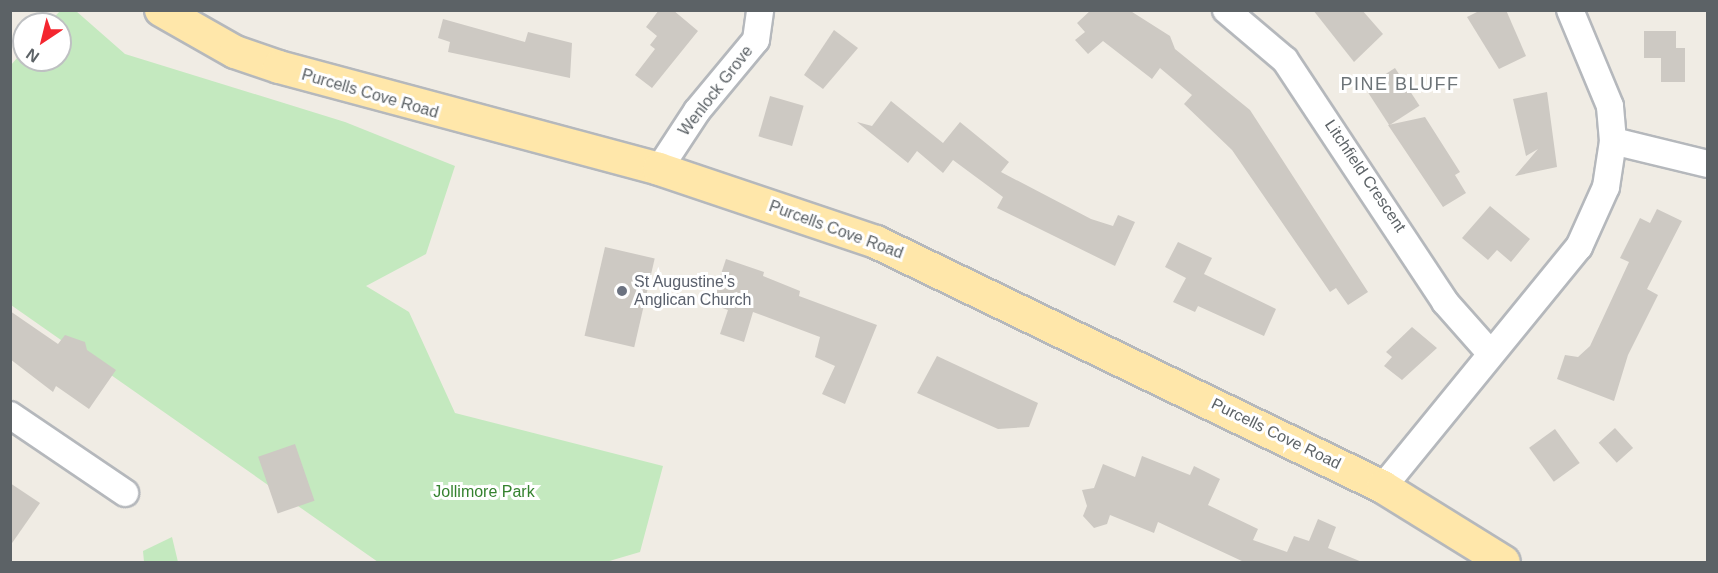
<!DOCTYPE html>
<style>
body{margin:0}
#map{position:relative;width:1718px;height:573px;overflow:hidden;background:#f0ece4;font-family:Arial,sans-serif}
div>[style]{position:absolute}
.green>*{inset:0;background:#c4e9bf}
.building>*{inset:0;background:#cdc9c3;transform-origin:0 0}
.roads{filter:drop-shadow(2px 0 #b5b8bc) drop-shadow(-2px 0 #b5b8bc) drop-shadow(0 2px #b5b8bc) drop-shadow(0 -2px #b5b8bc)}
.minor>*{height:26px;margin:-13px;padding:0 13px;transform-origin:13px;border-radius:13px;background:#fff}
.major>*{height:32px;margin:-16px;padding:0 16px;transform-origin:16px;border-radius:16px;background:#ffe7aa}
.dots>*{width:16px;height:16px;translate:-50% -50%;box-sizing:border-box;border:3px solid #fff;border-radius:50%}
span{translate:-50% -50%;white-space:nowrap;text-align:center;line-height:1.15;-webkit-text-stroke:6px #fff;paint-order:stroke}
.street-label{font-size:16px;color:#5c6266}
.worship-label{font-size:16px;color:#5b616d}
.left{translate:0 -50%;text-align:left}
.park-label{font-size:16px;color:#35822f}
.neighbourhood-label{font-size:18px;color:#6d7478;letter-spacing:1.5px}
.frame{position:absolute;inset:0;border:12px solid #5c6266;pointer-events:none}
.north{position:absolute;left:12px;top:12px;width:60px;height:60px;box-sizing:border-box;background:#fff;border:2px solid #bec0c2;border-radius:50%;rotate:215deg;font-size:16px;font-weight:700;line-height:24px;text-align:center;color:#5c6266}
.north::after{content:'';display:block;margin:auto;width:21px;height:27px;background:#f4262f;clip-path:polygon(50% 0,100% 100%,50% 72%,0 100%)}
</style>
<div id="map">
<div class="green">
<div style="clip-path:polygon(60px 11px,76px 11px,125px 54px,345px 122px,455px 166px,426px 254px,366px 286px,409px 312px,455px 413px,663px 466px,640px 552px,606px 562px,378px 562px,11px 305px,11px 65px,24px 50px,24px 60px,60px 60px,60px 24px,48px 24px)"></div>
<div style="clip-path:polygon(172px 537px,178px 562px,144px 562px,143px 551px)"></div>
</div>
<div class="building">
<div style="clip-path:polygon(659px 10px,673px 10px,698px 31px,652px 88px,635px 75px,655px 49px,650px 45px,657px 36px,646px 27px)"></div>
<div style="clip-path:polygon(1091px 10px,1129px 10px,1170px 36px,1175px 49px,1250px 110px,1368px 292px,1348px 305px,1336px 288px,1330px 292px,1232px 150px,1184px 104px,1192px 95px,1160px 68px,1152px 79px,1103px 41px,1088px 54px,1075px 40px,1085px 32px,1077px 23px)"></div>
<div style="clip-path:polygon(1313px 10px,1362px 10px,1383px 34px,1354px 62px)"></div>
<div style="clip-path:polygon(1481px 10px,1506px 10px,1526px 56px,1499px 69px,1467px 17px)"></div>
<div style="clip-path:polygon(443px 19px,525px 42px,528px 32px,572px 43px,570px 78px,448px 52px,450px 42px,438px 38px)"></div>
<div style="clip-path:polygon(834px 30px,858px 48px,823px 89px,804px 75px)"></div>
<div style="clip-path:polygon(1644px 31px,1676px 31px,1676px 48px,1685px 48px,1685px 82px,1661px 82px,1661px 58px,1644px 58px)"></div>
<div style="left:1395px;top:68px;width:45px;height:36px;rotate:57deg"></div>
<div style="clip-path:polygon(1547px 92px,1557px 167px,1515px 176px,1538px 149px,1526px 156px,1513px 99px)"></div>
<div style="left:770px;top:96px;width:35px;height:42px;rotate:16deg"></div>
<div style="clip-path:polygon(891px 101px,943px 143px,960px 122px,1009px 162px,1001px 172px,1091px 219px,1113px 226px,1118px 215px,1135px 222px,1115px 266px,997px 208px,1003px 197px,953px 160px,943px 173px,917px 151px,908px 163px,857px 122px,872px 126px)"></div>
<div style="clip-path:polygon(1425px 117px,1460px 172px,1455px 175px,1466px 193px,1443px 207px,1388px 125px)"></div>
<div style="clip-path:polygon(1490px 206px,1530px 239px,1511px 262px,1497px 250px,1488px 260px,1462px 238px)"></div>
<div style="clip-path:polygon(1657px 209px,1682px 221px,1647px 289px,1658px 295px,1628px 355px,1614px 401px,1557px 379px,1565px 355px,1578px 357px,1590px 346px,1629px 262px,1620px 258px,1640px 218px,1650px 223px)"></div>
<div style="clip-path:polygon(1178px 242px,1212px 258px,1204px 274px,1276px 309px,1264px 336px,1198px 306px,1195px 312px,1173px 302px,1186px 278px,1165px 267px)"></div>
<div style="left:605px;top:247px;width:51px;height:91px;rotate:13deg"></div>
<div style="clip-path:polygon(726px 259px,764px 272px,763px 276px,800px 291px,799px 296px,877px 325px,845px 404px,822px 394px,835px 366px,815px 357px,820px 337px,753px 312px,744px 342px,720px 334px,728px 310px,711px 304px)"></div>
<div style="clip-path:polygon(10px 311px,58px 344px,65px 335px,85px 342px,87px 350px,116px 370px,89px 409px,56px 386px,53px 392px,10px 359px)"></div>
<div style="clip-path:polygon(1412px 327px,1437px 348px,1402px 380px,1384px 366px,1392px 357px,1386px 352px)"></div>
<div style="clip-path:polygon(937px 356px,1038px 403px,1029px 427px,998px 429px,917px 393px)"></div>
<div style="left:1615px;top:428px;width:27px;height:22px;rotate:48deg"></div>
<div style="left:1555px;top:429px;width:42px;height:32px;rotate:54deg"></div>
<div style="left:295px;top:444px;width:60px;height:39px;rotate:71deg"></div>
<div style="clip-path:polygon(1142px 456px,1190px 475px,1194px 466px,1220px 479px,1208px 505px,1258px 529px,1253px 540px,1287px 552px,1294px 536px,1309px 541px,1318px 519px,1336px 527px,1328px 548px,1362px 562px,1244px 562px,1158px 522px,1154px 533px,1110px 515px,1107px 524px,1094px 528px,1083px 516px,1087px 506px,1082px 490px,1094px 488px,1103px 464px,1135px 477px)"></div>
<div style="clip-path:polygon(10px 483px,40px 503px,10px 546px)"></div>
</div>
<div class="roads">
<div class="minor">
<div style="left:1226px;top:10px;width:77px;rotate:40.3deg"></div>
<div style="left:1285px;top:60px;width:290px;rotate:56.5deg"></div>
<div style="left:1445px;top:302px;width:69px;rotate:48.5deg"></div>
<div style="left:1613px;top:141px;width:98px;rotate:13.6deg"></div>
<div style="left:659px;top:169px;width:69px;rotate:-56.8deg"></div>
<div style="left:697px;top:111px;width:92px;rotate:-50.3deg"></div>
<div style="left:756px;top:40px;width:30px;rotate:-82deg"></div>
<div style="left:10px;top:415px;width:139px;rotate:34.1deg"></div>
<div style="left:1383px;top:487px;width:310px;rotate:-50.8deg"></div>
<div style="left:1579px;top:247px;width:66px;rotate:-65.8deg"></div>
<div style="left:1606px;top:187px;width:47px;rotate:-81.3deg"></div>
<div style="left:1613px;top:141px;width:35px;rotate:-95deg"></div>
<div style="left:1610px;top:106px;width:104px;rotate:-112.6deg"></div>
</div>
<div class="major">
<div style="left:161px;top:10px;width:85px;rotate:29.6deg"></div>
<div style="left:235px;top:52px;width:46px;rotate:18.8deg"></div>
<div style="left:279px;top:67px;width:393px;rotate:15deg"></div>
<div style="left:659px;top:169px;width:229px;rotate:18.6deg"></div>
<div style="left:876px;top:242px;width:563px;rotate:25.79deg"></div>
<div style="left:1383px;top:487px;width:142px;rotate:31.8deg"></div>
</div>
</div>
<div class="dots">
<div style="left:622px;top:291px;background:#6b7280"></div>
</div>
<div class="street-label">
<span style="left:716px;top:91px;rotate:-52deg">Wenlock Grove</span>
<span style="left:370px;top:94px;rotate:16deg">Purcells Cove Road</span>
<span style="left:1365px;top:176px;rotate:56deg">Litchfield Crescent</span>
<span style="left:836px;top:230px;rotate:20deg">Purcells Cove Road</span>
<span style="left:1276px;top:434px;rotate:26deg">Purcells Cove Road</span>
</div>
<div class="worship-label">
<span class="left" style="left:634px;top:291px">St Augustine's<br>Anglican Church</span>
</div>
<div class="park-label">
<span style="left:484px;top:492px">Jollimore Park</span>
</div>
<div class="neighbourhood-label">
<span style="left:1400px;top:84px">PINE BLUFF</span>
</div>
<div class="frame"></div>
<div class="north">N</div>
</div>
